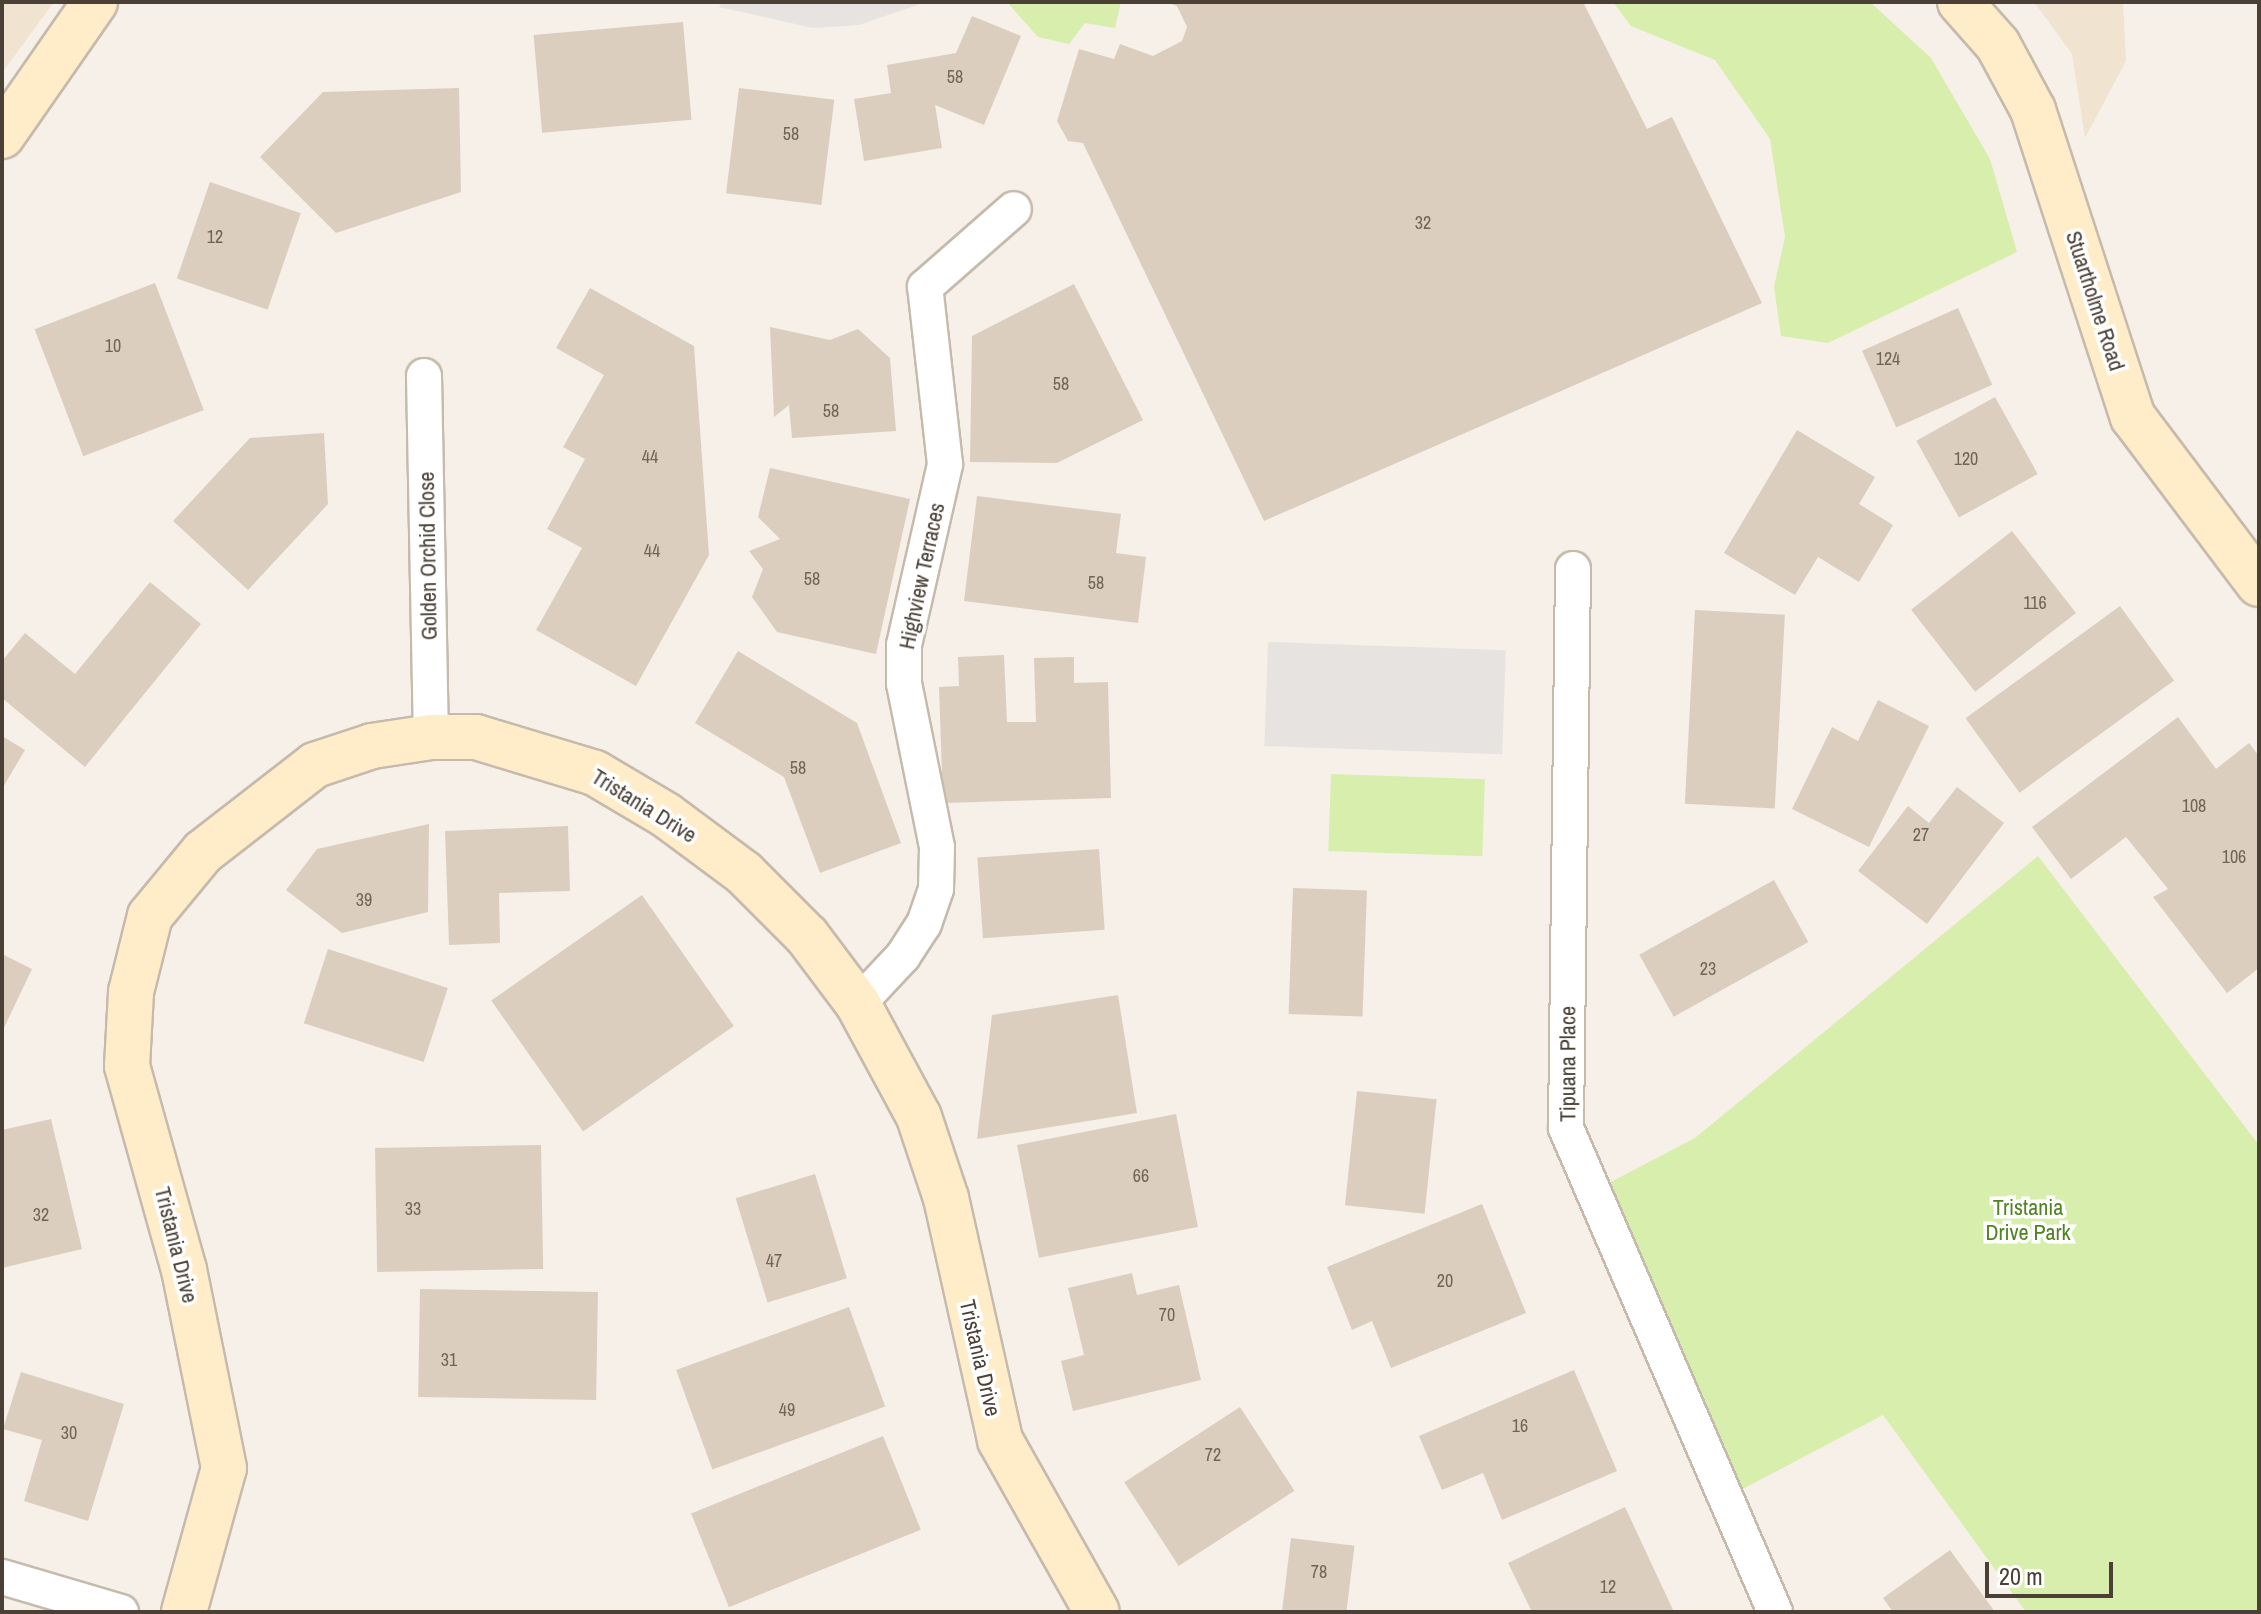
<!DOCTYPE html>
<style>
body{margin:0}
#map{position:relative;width:2261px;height:1614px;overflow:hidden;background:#f6f0e8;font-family:"Archivo Narrow",sans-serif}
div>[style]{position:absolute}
.education>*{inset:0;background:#f0e4d1}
.green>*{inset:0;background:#d7eead;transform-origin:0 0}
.parking>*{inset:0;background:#e7e3e0;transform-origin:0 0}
.building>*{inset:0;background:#dccebf;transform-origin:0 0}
.roads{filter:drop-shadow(2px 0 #c5baac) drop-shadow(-2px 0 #c5baac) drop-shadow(0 2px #c5baac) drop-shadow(0 -2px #c5baac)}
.street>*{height:34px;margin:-17px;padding:0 17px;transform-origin:17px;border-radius:17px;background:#fff}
.secondary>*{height:44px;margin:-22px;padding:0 22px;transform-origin:22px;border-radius:22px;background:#ffedc9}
span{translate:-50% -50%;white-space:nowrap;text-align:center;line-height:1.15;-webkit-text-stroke:7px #fff;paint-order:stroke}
.number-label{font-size:18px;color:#6e6458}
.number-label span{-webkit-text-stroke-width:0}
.street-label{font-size:22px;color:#4a4036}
.park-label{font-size:22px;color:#508322}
.frame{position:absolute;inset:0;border:4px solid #4a4036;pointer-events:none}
.scale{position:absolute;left:1985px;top:1562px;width:128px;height:36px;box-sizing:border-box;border:4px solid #4a4036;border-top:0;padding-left:10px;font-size:24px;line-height:28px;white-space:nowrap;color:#4a4036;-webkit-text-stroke:6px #fff;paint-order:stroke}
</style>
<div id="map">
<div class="education">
<div style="clip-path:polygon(2px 2px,54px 2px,2px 73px)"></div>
<div style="clip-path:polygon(2034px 2px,2123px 2px,2126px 61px,2085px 138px,2072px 54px)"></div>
</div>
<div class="green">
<div style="clip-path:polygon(1007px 2px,1121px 2px,1115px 28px,1085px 23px,1069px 44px,1038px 37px)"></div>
<div style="clip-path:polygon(1613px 2px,1870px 2px,1931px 58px,1990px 159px,2017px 252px,1828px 343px,1781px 336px,1774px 287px,1785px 237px,1770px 139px,1715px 60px,1631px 26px)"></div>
<div style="left:1331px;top:774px;width:154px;height:77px;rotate:2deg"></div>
<div style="clip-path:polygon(2038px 856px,2259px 1145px,2259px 1612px,2026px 1612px,1883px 1415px,1737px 1492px,1605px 1185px,1695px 1138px)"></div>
</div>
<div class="parking">
<div style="clip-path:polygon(722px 2px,926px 2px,859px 25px,813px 28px,719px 7px)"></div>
<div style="left:1268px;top:642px;width:238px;height:104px;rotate:2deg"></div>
</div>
<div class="building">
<div style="clip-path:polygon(1166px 2px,1583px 2px,1647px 129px,1672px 117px,1762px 303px,1264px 521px,1083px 143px,1068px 141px,1057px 121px,1079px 49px,1114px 59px,1120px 44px,1153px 56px,1182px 41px,1187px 27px,1177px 6px)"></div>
<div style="clip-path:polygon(972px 16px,1021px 36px,984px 125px,935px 105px,942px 148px,864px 161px,854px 99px,891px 93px,887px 65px,956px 53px)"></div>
<div style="left:683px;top:22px;width:98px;height:150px;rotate:85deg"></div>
<div style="clip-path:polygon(459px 88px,461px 192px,336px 233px,260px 157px,323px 92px)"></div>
<div style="left:739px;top:88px;width:96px;height:106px;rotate:7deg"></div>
<div style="left:210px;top:182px;width:96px;height:102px;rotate:19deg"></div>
<div style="left:155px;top:283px;width:136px;height:129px;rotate:69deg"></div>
<div style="clip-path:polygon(1074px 284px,1143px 420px,1057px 463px,970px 462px,972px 336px)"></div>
<div style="clip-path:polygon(590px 288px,694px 346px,709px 555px,636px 686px,536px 630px,582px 548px,547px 529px,585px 459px,563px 447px,604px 375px,556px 348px)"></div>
<div style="left:1958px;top:308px;width:84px;height:105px;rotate:66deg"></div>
<div style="clip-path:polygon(770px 327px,830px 340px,858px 329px,890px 358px,896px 431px,792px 438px,789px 405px,774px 417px)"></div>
<div style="left:1995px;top:397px;width:88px;height:90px;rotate:61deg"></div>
<div style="clip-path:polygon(1797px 430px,1875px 477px,1859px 504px,1893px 525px,1859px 582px,1818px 557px,1795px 595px,1724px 553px)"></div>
<div style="clip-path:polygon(324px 433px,328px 504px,248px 590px,173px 521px,250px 438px)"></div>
<div style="clip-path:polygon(770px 468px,910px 499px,876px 654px,777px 632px,752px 597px,763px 569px,749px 551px,780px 539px,758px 517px)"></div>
<div style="clip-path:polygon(977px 496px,1121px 514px,1116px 553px,1146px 557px,1138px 623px,964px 601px)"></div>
<div style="left:2012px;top:531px;width:104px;height:128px;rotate:52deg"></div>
<div style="clip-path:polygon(150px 582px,201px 624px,85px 767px,2px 698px,2px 661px,25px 633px,75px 674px)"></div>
<div style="left:2120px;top:606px;width:92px;height:191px;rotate:54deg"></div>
<div style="left:1695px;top:610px;width:90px;height:194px;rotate:3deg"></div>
<div style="clip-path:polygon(738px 651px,857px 723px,901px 843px,820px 873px,784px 777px,695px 723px)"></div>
<div style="clip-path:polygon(1004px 655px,1007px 722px,1036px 722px,1034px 658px,1074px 657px,1074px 683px,1108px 682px,1111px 798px,943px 803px,939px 687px,959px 686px,958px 657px)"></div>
<div style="clip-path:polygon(1878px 700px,1929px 726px,1869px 847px,1792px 809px,1832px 727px,1858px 741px)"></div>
<div style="clip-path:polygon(2178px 717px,2216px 769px,2249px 743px,2259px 756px,2259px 968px,2227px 993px,2153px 897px,2168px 889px,2126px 837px,2071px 879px,2032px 827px)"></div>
<div style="clip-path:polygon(2px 736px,25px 750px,2px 789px)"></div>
<div style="clip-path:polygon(1957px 787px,2004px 823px,1927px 924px,1858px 871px,1908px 806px,1929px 823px)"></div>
<div style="clip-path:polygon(429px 824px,428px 912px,342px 933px,286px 890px,317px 849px)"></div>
<div style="clip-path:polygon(568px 826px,570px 891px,499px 893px,500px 943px,449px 945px,445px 831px)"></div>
<div style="left:1099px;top:849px;width:81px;height:122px;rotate:86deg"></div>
<div style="left:1774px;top:880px;width:71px;height:154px;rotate:61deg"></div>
<div style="left:1293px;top:888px;width:74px;height:126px;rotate:2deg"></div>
<div style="left:642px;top:895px;width:160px;height:184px;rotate:55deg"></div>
<div style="left:328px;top:949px;width:126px;height:78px;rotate:18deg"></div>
<div style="clip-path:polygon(2px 954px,32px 969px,2px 1032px)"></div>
<div style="clip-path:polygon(1118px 995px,1137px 1113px,977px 1139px,992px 1015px)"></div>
<div style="left:1357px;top:1091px;width:80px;height:115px;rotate:6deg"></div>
<div style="left:1176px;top:1114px;width:115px;height:162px;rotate:79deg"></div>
<div style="clip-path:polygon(51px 1119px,82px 1249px,2px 1268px,2px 1130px)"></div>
<div style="left:541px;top:1145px;width:124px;height:166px;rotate:89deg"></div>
<div style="left:815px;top:1174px;width:109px;height:83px;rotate:73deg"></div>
<div style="clip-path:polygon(1482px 1204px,1526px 1313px,1391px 1368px,1372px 1321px,1352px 1330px,1327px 1267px)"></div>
<div style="clip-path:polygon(1132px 1273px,1137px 1295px,1179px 1285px,1201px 1380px,1073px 1411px,1061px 1361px,1084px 1355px,1068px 1288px)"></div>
<div style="left:420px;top:1289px;width:178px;height:108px;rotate:1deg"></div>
<div style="left:849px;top:1307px;width:106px;height:184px;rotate:70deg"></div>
<div style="clip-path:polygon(1574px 1370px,1617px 1471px,1502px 1520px,1483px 1473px,1442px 1490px,1419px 1436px)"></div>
<div style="clip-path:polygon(21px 1372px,124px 1404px,88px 1521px,24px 1501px,42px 1440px,3px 1429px)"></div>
<div style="left:1240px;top:1407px;width:100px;height:138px;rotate:57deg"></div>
<div style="left:883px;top:1436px;width:101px;height:207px;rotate:68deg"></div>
<div style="clip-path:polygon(1625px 1507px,1674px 1612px,1532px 1612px,1508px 1563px)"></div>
<div style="left:1291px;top:1538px;width:64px;height:75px;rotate:7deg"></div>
<div style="clip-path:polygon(1950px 1550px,1995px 1612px,1893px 1612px,1883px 1598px)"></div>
</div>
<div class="roads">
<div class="street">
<div style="left:424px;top:376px;width:361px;rotate:88.9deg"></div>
<div style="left:1573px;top:569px;width:559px;rotate:90.72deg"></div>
<div style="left:1566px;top:1128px;width:527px;rotate:66.64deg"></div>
<div style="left:858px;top:1004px;width:66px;rotate:-46.8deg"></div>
<div style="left:903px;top:956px;width:38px;rotate:-57deg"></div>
<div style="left:924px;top:924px;width:37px;rotate:-71deg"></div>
<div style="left:936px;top:889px;width:42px;rotate:-88.6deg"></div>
<div style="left:937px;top:847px;width:166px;rotate:-101.4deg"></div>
<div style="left:904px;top:684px;width:39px;rotate:-90deg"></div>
<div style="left:904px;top:645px;width:186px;rotate:-77.2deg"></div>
<div style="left:945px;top:464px;width:178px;rotate:-96.4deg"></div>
<div style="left:925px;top:287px;width:118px;rotate:-41.2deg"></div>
<div style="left:2px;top:1577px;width:124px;rotate:16.4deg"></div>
</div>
<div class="secondary">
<div style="left:1960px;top:2px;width:57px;rotate:48.5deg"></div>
<div style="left:1998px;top:45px;width:74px;rotate:61.7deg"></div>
<div style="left:2033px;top:110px;width:323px;rotate:72deg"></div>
<div style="left:2133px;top:417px;width:209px;rotate:53deg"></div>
<div style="left:2px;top:136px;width:163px;rotate:-55.2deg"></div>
<div style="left:184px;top:1612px;width:149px;rotate:-74.5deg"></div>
<div style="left:224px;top:1468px;width:202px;rotate:-101.4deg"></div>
<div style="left:184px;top:1270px;width:212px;rotate:-105.6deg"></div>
<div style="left:127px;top:1066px;width:74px;rotate:-86.9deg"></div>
<div style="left:131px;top:992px;width:78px;rotate:-76deg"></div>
<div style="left:150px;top:916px;width:83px;rotate:-50.4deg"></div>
<div style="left:203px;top:852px;width:142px;rotate:-37.8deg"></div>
<div style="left:315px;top:765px;width:60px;rotate:-18.4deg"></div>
<div style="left:372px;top:746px;width:60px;rotate:-8.7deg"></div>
<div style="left:431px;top:737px;width:45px"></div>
<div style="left:476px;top:737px;width:124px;rotate:16.8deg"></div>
<div style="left:595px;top:773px;width:82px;rotate:30.6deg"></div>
<div style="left:666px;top:815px;width:97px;rotate:36.6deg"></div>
<div style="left:744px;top:873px;width:89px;rotate:45deg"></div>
<div style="left:807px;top:936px;width:85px;rotate:53.1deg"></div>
<div style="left:858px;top:1004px;width:128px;rotate:61.6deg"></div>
<div style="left:919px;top:1117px;width:85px;rotate:71.6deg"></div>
<div style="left:946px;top:1198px;width:248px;rotate:77.4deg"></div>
<div style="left:1000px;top:1440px;width:197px;rotate:60.6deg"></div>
</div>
</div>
<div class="number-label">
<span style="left:955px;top:77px">58</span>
<span style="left:791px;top:134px">58</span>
<span style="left:1423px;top:223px">32</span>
<span style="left:215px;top:237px">12</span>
<span style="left:113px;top:346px">10</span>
<span style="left:1888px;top:359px">124</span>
<span style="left:1061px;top:384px">58</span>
<span style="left:831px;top:411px">58</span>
<span style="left:650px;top:457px">44</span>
<span style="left:1966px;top:459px">120</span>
<span style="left:652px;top:551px">44</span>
<span style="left:812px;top:579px">58</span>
<span style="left:1096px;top:583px">58</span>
<span style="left:2035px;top:603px">116</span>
<span style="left:798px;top:768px">58</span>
<span style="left:2194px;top:806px">108</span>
<span style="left:1921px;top:835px">27</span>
<span style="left:2234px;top:857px">106</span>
<span style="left:364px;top:900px">39</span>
<span style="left:1708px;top:969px">23</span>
<span style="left:1141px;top:1176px">66</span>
<span style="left:413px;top:1209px">33</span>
<span style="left:41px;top:1215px">32</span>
<span style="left:774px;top:1261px">47</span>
<span style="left:1445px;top:1281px">20</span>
<span style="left:1167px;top:1315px">70</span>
<span style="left:449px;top:1360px">31</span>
<span style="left:787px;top:1410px">49</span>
<span style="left:1520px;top:1426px">16</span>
<span style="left:69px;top:1433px">30</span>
<span style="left:1213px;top:1455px">72</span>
<span style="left:1319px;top:1572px">78</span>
<span style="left:1608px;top:1587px">12</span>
</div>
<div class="street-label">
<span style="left:2095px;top:301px;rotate:72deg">Stuartholme Road</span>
<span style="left:428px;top:556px;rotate:-91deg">Golden Orchid Close</span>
<span style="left:922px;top:576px;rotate:-78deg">Highview Terraces</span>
<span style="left:644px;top:806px;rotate:32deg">Tristania Drive</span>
<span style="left:1568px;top:1064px;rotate:-90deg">Tipuana Place</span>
<span style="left:176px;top:1245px;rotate:76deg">Tristania Drive</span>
<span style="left:980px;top:1358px;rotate:77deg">Tristania Drive</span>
</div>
<div class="park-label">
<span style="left:2028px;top:1220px">Tristania<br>Drive Park</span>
</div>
<div class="frame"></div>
<div class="scale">20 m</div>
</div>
